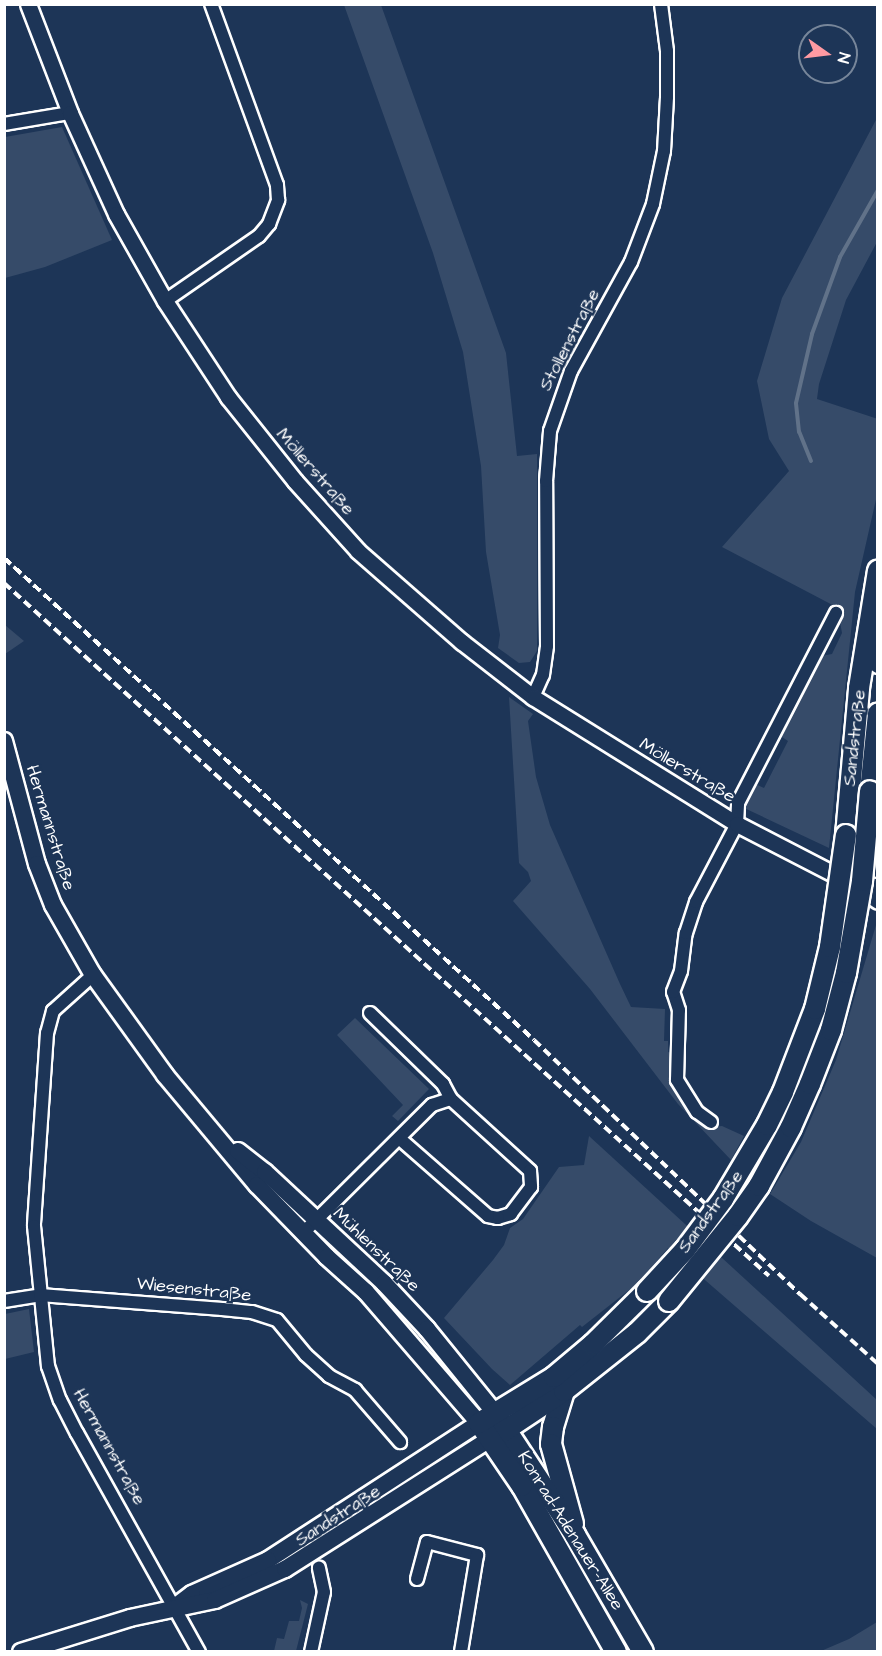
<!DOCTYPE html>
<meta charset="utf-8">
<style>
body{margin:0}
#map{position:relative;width:882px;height:1656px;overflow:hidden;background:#1d3557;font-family:"Architects Daughter",sans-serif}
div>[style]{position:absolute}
.green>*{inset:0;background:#364b69}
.stream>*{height:4px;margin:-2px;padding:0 2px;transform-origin:2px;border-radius:2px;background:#617289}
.roads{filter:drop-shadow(2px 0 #fff) drop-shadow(-2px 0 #fff) drop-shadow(0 2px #fff) drop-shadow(0 -2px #fff)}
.minor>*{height:12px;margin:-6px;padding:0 6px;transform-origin:6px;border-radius:6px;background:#1d3557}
.tertiary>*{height:15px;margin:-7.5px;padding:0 7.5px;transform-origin:7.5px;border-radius:7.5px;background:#1d3557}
.secondary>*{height:16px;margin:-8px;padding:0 8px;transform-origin:8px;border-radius:8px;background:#1d3557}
.primary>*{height:20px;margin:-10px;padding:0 10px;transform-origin:10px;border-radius:10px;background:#1d3557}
.rail>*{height:4px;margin-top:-2px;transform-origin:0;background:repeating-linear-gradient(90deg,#fff 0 9px,transparent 0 13.5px)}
.bridges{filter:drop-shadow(2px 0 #fff) drop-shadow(-2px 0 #fff) drop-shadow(0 2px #fff) drop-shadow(0 -2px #fff)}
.primary-bridge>*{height:20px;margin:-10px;padding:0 10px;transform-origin:10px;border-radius:10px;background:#1d3557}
span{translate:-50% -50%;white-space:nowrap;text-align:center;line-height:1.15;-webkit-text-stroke:5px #1d3557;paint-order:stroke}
.street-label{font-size:18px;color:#fff}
.frame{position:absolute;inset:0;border:6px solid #fff;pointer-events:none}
.north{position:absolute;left:798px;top:24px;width:60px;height:60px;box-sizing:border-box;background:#1d3557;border:2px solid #77869a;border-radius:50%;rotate:104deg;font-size:16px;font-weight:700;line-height:24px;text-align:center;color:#fff}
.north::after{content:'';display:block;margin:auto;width:21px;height:27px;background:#ff9aa2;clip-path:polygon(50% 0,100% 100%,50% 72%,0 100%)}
</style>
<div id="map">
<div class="green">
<div style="clip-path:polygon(344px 5px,381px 5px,506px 353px,517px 456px,537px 454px,537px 651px,530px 662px,519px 663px,498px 648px,500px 635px,486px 552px,481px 466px,463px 352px,433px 253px)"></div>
<div style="clip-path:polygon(877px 118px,877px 242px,846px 300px,819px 384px,817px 399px,878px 419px,877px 495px,855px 592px,829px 848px,742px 807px,753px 783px,764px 788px,788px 741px,779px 735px,821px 656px,832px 654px,842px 633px,840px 622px,844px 611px,722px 547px,789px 471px,769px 439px,757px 381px,782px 298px)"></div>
<div style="clip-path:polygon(62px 127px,112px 240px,45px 267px,5px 278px,5px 137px)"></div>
<div style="clip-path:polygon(5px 625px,24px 641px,5px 654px,4px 654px)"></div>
<div style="clip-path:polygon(509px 697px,533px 714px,528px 721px,536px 777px,550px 825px,620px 984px,631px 1007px,665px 1009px,664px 1041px,668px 1041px,668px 1052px,672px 1053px,673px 1087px,681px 1103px,698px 1118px,711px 1127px,722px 1126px,744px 1136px,731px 1160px,678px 1104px,590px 989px,513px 901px,531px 881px,528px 872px,519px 863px)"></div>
<div style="clip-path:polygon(876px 925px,878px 925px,877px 1258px,811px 1221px,770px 1194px,801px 1142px,836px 1060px)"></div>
<div style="clip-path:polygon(355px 1018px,429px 1089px,398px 1121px,392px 1116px,403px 1105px,337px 1035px)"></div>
<div style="clip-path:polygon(589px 1136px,877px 1400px,877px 1429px,668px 1248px,638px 1283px,582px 1327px,580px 1325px,510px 1385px,492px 1369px,444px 1318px,493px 1260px,504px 1245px,510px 1228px,523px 1219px,559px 1167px,584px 1165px)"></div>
<div style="clip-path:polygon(29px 1309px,34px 1352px,5px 1359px,5px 1314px)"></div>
<div style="clip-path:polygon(300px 1600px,308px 1604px,296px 1651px,274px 1651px,277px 1638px,284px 1639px,289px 1621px,299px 1621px,302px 1608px)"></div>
<div style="clip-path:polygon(877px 1622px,877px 1651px,821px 1651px,849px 1639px)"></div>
</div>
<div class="stream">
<div style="left:811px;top:461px;width:31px;rotate:-112deg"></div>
<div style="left:799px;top:432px;width:29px;rotate:-96deg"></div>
<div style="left:796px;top:403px;width:71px;rotate:-76.9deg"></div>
<div style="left:812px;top:334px;width:82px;rotate:-70deg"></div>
<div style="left:840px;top:257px;width:77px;rotate:-60.4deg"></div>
</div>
<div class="roads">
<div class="minor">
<div style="left:4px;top:124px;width:67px;rotate:-9.5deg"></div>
<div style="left:165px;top:301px;width:114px;rotate:-34.7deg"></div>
<div style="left:259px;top:236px;width:16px;rotate:-50deg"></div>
<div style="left:269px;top:224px;width:26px;rotate:-69deg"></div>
<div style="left:278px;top:200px;width:15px;rotate:-94deg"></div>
<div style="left:277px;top:185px;width:193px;rotate:-110deg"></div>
<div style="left:533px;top:697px;width:24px;rotate:-66deg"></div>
<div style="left:543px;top:675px;width:29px;rotate:-82deg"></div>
<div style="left:547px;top:646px;width:165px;rotate:-90.3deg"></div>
<div style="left:546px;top:481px;width:50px;rotate:-85.4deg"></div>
<div style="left:550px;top:431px;width:64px;rotate:-70.7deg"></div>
<div style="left:571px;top:371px;width:124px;rotate:-61.2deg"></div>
<div style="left:631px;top:262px;width:62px;rotate:-69.2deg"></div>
<div style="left:653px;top:204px;width:54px;rotate:-78.3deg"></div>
<div style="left:664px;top:151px;width:54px;rotate:-86.8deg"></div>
<div style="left:667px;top:97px;width:46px;rotate:-90deg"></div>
<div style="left:667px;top:51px;width:47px;rotate:-97.3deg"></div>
<div style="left:93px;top:975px;width:54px;rotate:138deg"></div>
<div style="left:53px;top:1011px;width:23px;rotate:105deg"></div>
<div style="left:47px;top:1033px;width:193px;rotate:93.9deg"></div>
<div style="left:34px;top:1226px;width:141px;rotate:84.3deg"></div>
<div style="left:48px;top:1366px;width:36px;rotate:71deg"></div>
<div style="left:60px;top:1400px;width:37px;rotate:63deg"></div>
<div style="left:77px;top:1433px;width:251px;rotate:60.9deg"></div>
<div style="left:370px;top:1013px;width:102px;rotate:44.2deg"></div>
<div style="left:443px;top:1084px;width:17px;rotate:62deg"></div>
<div style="left:451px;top:1099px;width:107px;rotate:42.3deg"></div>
<div style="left:530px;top:1171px;width:16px;rotate:86deg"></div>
<div style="left:531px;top:1187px;width:34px;rotate:127deg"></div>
<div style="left:511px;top:1214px;width:14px;rotate:163deg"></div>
<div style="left:498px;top:1218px;width:10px;rotate:-169deg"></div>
<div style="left:488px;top:1216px;width:118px;rotate:-138.8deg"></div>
<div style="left:711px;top:1122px;width:17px;rotate:-144deg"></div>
<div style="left:697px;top:1112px;width:38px;rotate:-122deg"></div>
<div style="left:677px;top:1080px;width:70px;rotate:-88.4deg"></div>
<div style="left:679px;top:1010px;width:19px;rotate:-108deg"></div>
<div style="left:673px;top:992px;width:22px;rotate:-69deg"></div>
<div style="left:681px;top:971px;width:38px;rotate:-83deg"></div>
<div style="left:686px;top:933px;width:33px;rotate:-72deg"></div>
<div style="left:696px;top:902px;width:88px;rotate:-62.3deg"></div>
<div style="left:737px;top:824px;width:21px;rotate:-87deg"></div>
<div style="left:738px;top:803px;width:214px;rotate:-62.7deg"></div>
<div style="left:303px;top:1233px;width:182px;rotate:-44.8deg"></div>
<div style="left:432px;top:1105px;width:20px;rotate:-18deg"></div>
<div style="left:4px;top:1301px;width:36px;rotate:-9deg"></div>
<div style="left:40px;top:1295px;width:183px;rotate:4.4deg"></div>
<div style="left:222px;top:1309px;width:30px;rotate:6deg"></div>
<div style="left:252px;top:1312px;width:26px;rotate:18deg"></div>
<div style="left:277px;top:1320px;width:45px;rotate:50.4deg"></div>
<div style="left:306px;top:1355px;width:31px;rotate:42deg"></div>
<div style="left:329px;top:1376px;width:30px;rotate:28deg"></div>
<div style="left:355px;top:1390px;width:69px;rotate:49.1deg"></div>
<div style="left:417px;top:1579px;width:38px;rotate:-75deg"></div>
<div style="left:427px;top:1542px;width:52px;rotate:14.6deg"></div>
<div style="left:477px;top:1555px;width:98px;rotate:99.4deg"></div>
<div style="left:311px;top:1652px;width:61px;rotate:-77.8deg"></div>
<div style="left:324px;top:1592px;width:25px;rotate:-102deg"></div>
</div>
<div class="tertiary">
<div style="left:28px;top:4px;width:117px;rotate:68.9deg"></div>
<div style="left:70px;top:113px;width:111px;rotate:65.5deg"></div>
<div style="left:116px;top:214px;width:100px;rotate:60.6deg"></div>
<div style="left:165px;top:301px;width:115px;rotate:56.7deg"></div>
<div style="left:228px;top:397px;width:107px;rotate:51.4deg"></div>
<div style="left:295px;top:481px;width:94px;rotate:48deg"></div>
<div style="left:358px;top:551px;width:138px;rotate:41.2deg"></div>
<div style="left:462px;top:642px;width:90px;rotate:37.8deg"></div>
<div style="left:533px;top:697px;width:240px;rotate:31.9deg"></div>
<div style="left:737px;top:824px;width:131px;rotate:27.3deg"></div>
<div style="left:853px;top:884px;width:30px;rotate:34deg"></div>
<div style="left:853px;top:884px;width:25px;rotate:5deg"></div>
</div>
<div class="secondary">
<div style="left:878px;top:650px;width:14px;rotate:163deg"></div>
<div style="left:865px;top:654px;width:17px;rotate:40deg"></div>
<div style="left:4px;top:741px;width:127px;rotate:75deg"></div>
<div style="left:37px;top:864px;width:44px;rotate:68.7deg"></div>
<div style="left:53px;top:905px;width:81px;rotate:60.3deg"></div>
<div style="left:93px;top:975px;width:123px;rotate:54.2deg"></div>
<div style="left:165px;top:1075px;width:143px;rotate:50.1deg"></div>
<div style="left:257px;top:1185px;width:100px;rotate:45.8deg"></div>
<div style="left:327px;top:1257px;width:52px;rotate:41.9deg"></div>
<div style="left:366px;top:1292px;width:173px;rotate:49.2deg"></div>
<div style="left:479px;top:1423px;width:252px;rotate:147deg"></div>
<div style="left:268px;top:1560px;width:83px;rotate:155.9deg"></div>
<div style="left:192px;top:1594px;width:21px;rotate:143deg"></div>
<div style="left:238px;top:1151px;width:34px;rotate:38deg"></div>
<div style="left:265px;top:1172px;width:163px;rotate:43deg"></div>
<div style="left:384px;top:1283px;width:63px;rotate:46.9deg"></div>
<div style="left:427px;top:1329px;width:108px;rotate:51deg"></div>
<div style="left:21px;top:1652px;width:114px;rotate:-17.3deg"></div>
<div style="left:130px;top:1618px;width:87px;rotate:-12deg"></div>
<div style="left:215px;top:1600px;width:77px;rotate:-23.9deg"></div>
<div style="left:285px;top:1569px;width:243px;rotate:-32.4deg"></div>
</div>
<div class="primary">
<div style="left:870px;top:791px;width:78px;rotate:-84.1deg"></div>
<div style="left:846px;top:835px;width:148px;rotate:-84.9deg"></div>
<div style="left:859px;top:688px;width:119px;rotate:-80.8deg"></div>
<div style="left:564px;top:1391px;width:38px;rotate:107deg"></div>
<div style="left:553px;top:1427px;width:17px;rotate:97deg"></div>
<div style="left:551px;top:1444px;width:83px;rotate:74.6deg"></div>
<div style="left:495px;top:1413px;width:146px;rotate:56.7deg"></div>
<div style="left:575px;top:1535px;width:135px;rotate:59.8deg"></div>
<div style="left:495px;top:1437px;width:83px;rotate:-33.7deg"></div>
<div style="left:564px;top:1391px;width:93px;rotate:-38.5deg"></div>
<div style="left:637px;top:1333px;width:45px;rotate:-45deg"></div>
<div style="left:616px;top:1652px;width:191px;rotate:-119.5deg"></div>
<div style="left:522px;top:1486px;width:76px;rotate:-124.3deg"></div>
<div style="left:479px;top:1423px;width:88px;rotate:-31.5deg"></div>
<div style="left:554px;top:1377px;width:51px;rotate:-40.2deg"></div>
<div style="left:593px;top:1344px;width:76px;rotate:-44.5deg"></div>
</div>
</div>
<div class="rail">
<div style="left:4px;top:558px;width:716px;rotate:42.28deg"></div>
<div style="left:534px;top:1040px;width:368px;rotate:43.7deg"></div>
<div style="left:800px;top:1294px;width:105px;rotate:41.9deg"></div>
<div style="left:4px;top:583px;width:1032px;rotate:42.17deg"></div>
</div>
<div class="bridges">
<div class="primary-bridge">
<div style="left:647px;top:1291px;width:56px;rotate:-47.2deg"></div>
<div style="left:685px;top:1250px;width:64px;rotate:-53.3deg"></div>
<div style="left:723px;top:1199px;width:86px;rotate:-59.3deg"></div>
<div style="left:767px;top:1125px;width:37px;rotate:-64deg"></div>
<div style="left:783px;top:1092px;width:89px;rotate:-68.9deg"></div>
<div style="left:815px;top:1009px;width:64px;rotate:-76.4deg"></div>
<div style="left:830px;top:947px;width:113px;rotate:-81.9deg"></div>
<div style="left:669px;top:1301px;width:109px;rotate:-50.9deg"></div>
<div style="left:738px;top:1216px;width:37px;rotate:-55deg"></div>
<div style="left:759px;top:1186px;width:67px;rotate:-61.5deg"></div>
<div style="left:791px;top:1127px;width:47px;rotate:-66.2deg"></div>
<div style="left:810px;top:1084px;width:58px;rotate:-68.7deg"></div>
<div style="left:831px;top:1030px;width:59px;rotate:-75.3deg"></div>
<div style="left:846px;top:973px;width:93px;rotate:-80.1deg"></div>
<div style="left:862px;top:881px;width:90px;rotate:-84.9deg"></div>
</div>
</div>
<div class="street-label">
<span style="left:570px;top:340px;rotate:-63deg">Stollenstraße</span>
<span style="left:315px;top:472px;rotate:49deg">Möllerstraße</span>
<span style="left:855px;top:738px;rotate:-84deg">Sandstraße</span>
<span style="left:687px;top:771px;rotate:31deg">Möllerstraße</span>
<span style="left:50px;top:828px;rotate:73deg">Hermannstraße</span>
<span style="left:711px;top:1212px;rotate:-54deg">Sandstraße</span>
<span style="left:376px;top:1250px;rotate:44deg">Mühlenstraße</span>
<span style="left:194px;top:1290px;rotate:6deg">Wiesenstraße</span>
<span style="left:109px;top:1447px;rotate:61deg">Hermannstraße</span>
<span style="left:338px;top:1516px;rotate:-33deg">Sandstraße</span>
<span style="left:570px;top:1531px;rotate:58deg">Konrad-Adenauer-Allee</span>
</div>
<div class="frame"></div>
<div class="north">N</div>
</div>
